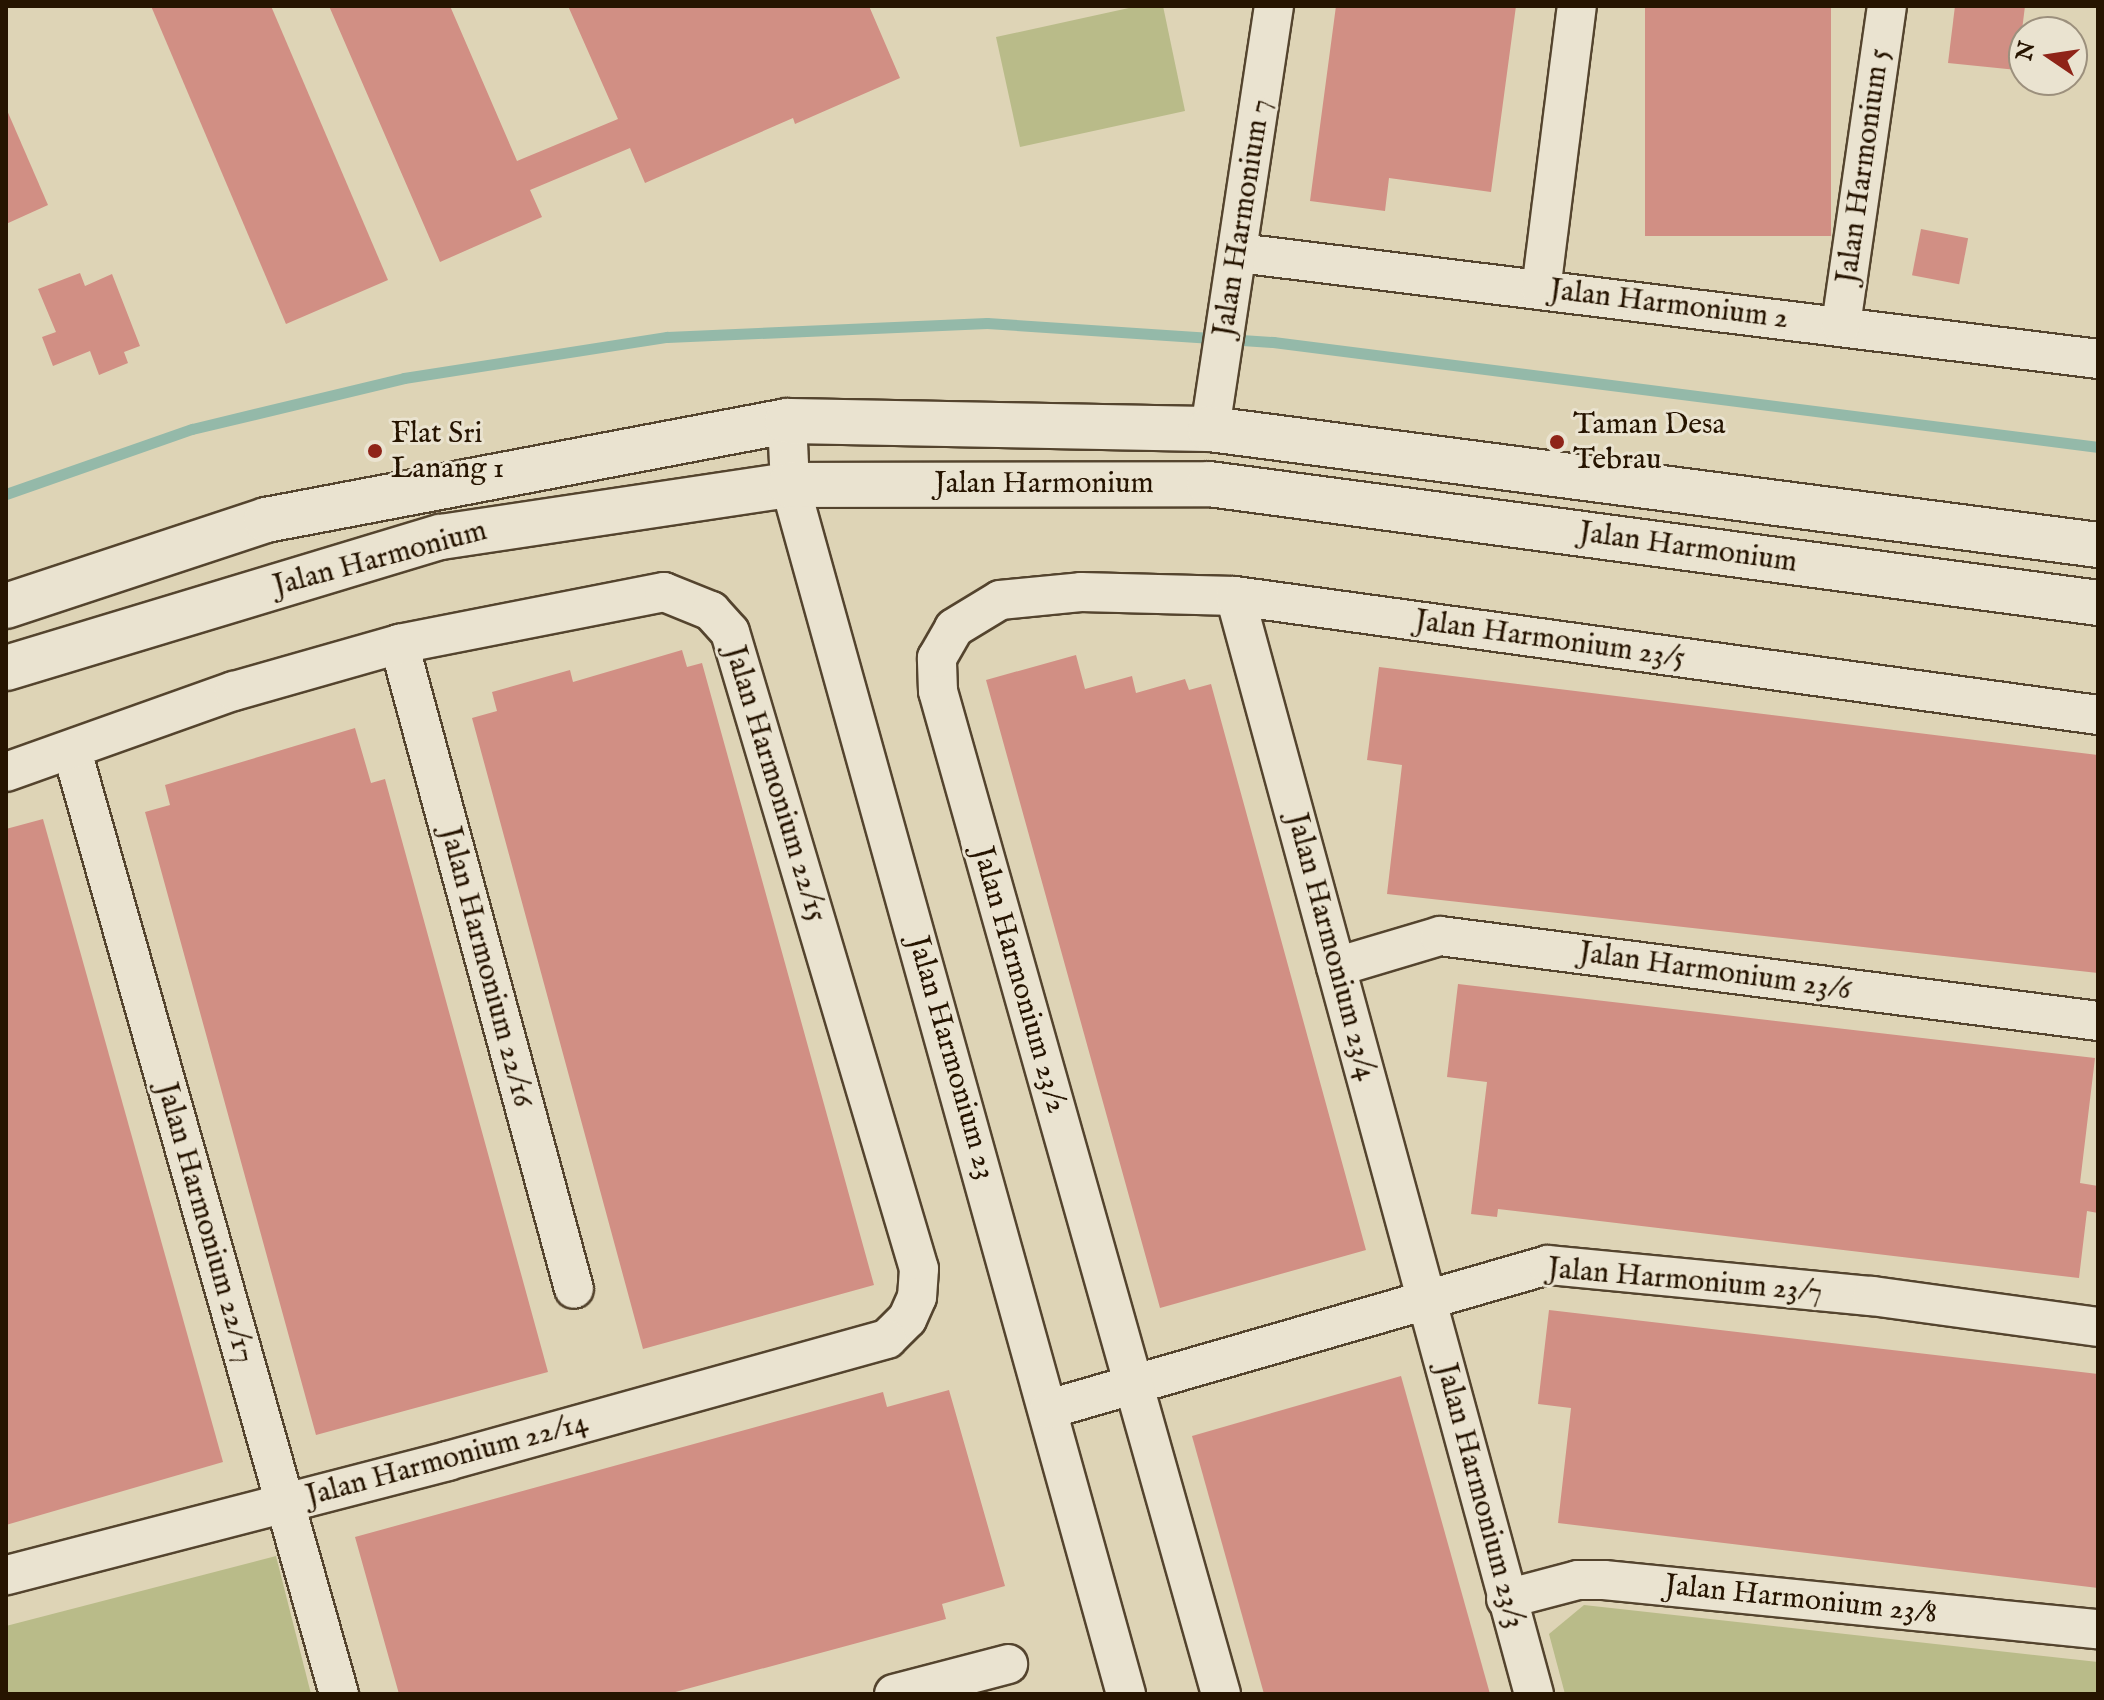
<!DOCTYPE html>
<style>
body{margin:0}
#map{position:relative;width:2104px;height:1700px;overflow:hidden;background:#ded4b6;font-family:"IM FELL English",serif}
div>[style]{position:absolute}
.green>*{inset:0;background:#b9bb89}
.stream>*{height:11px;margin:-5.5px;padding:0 5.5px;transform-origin:5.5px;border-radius:5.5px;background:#94b9a9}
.building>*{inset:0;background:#d18f84;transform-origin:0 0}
.roads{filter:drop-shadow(2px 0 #54442e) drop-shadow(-2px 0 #54442e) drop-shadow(0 2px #54442e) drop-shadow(0 -2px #54442e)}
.minor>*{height:38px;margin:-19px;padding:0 19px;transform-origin:19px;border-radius:19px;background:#eae3d0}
.secondary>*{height:44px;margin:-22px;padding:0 22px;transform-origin:22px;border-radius:22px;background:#eae3d0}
.dots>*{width:22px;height:22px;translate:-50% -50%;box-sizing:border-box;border:4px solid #eae3d0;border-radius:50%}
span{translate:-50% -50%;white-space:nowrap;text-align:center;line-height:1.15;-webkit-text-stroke:6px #eae3d0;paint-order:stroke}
.street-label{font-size:30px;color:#261400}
.poi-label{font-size:30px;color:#261400}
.left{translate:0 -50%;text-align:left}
.frame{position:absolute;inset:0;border:8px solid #261400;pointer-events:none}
.north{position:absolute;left:2008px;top:16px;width:80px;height:80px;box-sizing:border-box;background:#eae3d0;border:2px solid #9c907d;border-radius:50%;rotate:283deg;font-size:22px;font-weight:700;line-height:32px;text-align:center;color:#261400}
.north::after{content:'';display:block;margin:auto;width:28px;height:36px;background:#8f2418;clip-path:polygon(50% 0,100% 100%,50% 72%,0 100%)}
</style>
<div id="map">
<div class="green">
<div style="clip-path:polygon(1138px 6px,1163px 6px,1185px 111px,1020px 147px,996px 37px)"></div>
<div style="clip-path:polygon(276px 1556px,311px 1694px,6px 1694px,6px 1626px)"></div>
<div style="clip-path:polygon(1584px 1605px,2098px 1662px,2098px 1694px,1565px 1694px,1549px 1634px)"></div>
</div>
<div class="stream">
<div style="left:6px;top:494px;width:197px;rotate:-19.3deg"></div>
<div style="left:192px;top:429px;width:218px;rotate:-13.5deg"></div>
<div style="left:404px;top:378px;width:266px;rotate:-8.9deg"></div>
<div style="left:667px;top:337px;width:320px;rotate:-2.5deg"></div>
<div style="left:987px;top:323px;width:287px;rotate:3.8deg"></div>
<div style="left:1273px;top:342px;width:832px;rotate:7.25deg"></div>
</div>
<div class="building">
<div style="clip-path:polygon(151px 6px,271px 6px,388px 280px,286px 324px)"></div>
<div style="clip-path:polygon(329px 6px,450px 6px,517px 161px,618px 119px,568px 6px,869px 6px,900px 78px,795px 124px,793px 118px,645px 183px,630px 148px,530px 190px,542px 217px,440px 262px)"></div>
<div style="clip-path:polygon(1336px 6px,1516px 6px,1491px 192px,1389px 178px,1385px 211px,1310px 201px)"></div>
<div style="left:1645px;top:6px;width:186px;height:230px"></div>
<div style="clip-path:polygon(1955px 6px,2025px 6px,2017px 70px,1948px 63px)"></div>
<div style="clip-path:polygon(6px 108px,48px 205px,6px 224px)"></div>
<div style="left:1921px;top:229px;width:48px;height:47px;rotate:11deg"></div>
<div style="clip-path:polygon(80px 273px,85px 286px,112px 274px,140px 346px,124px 352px,128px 363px,99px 375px,90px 351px,53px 366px,42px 337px,56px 332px,38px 289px)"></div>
<div style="clip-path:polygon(682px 650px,687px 667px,702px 663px,874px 1285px,643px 1349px,472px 718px,497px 711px,492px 692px,570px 670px,573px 682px)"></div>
<div style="clip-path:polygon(1076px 655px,1085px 689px,1132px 676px,1136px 693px,1185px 679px,1189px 690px,1211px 684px,1366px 1250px,1160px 1308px,986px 680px)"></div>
<div style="clip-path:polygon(1379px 667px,2098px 755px,2098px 973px,1387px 894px,1402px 765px,1367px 760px)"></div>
<div style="clip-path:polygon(355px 728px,371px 783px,385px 779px,548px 1372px,316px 1435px,145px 812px,170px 805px,165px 785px)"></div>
<div style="clip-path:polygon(43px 819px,223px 1462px,6px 1525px,6px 829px)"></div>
<div style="clip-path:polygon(1458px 984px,2095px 1058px,2080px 1183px,2098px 1186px,2098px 1213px,2087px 1211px,2079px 1278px,1498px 1209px,1497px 1217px,1471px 1214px,1487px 1082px,1447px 1077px)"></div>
<div style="clip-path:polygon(1549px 1310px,2098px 1374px,2098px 1588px,1558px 1523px,1571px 1408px,1538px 1404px)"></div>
<div style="clip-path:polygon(1401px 1376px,1490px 1694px,1264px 1694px,1192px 1436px)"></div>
<div style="clip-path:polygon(949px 1390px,1005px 1586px,942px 1604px,946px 1619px,668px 1694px,399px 1694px,355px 1537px,883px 1392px,887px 1407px)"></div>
</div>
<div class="roads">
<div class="minor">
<div style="left:1239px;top:253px;width:866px;rotate:7.03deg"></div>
<div style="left:1541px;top:290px;width:286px;rotate:-82.8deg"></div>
<div style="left:1841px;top:325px;width:322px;rotate:-81.8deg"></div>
<div style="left:787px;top:421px;width:64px;rotate:87.3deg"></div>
<div style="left:790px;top:485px;width:1255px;rotate:74.47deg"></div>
<div style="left:1210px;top:429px;width:428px;rotate:-81.4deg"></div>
<div style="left:1235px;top:596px;width:1138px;rotate:74.77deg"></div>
<div style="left:399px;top:644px;width:668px;rotate:74.82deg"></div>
<div style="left:72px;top:751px;width:980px;rotate:74.19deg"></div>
<div style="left:6px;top:772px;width:242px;rotate:-19.6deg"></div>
<div style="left:234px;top:691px;width:172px;rotate:-15.9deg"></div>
<div style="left:399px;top:644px;width:270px;rotate:-11.1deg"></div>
<div style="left:664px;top:592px;width:51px;rotate:22deg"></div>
<div style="left:711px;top:611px;width:28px;rotate:48deg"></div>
<div style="left:730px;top:632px;width:664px;rotate:73.47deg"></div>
<div style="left:919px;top:1269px;width:28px;rotate:94deg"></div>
<div style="left:917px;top:1297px;width:24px;rotate:114deg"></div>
<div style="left:907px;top:1319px;width:28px;rotate:135deg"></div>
<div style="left:887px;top:1339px;width:456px;rotate:164.5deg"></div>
<div style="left:448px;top:1461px;width:456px;rotate:165.5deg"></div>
<div style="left:1336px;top:967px;width:109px;rotate:-16.6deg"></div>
<div style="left:1440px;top:936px;width:663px;rotate:7.36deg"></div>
<div style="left:1049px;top:1409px;width:519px;rotate:-16.1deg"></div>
<div style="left:1548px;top:1265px;width:325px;rotate:5.5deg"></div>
<div style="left:1872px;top:1296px;width:228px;rotate:7.8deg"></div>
<div style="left:1506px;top:1599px;width:74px;rotate:-14.8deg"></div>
<div style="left:1578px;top:1580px;width:26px"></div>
<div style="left:1604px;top:1580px;width:496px;rotate:5.7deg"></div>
<div style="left:894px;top:1694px;width:118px;rotate:-14.7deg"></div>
<div style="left:1221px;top:1694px;width:1042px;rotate:-105.76deg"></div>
<div style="left:938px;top:691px;width:33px;rotate:-92deg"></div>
<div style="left:937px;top:658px;width:34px;rotate:-60deg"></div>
<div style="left:954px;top:628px;width:54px;rotate:-31.3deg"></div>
<div style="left:1000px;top:600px;width:81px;rotate:-5.6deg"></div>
<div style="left:1081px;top:592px;width:154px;rotate:1.5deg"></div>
<div style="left:1235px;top:596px;width:871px;rotate:7.85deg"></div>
</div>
<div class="secondary">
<div style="left:6px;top:606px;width:274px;rotate:-18.3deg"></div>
<div style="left:266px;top:520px;width:530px;rotate:-10.76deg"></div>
<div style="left:787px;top:421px;width:423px;rotate:1.1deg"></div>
<div style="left:1210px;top:429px;width:896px;rotate:7.44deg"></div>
<div style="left:6px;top:668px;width:454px;rotate:-16.8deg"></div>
<div style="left:441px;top:537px;width:353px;rotate:-8.5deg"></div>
<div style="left:790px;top:485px;width:419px;rotate:-0.1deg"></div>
<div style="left:1209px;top:484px;width:897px;rotate:7.62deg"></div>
</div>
</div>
<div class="dots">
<div style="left:1557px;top:442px;background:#8f2418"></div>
<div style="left:375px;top:451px;background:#8f2418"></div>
</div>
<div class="street-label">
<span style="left:1864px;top:166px;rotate:-82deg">Jalan Harmonium 5</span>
<span style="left:1243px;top:218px;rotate:-81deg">Jalan Harmonium 7</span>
<span style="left:1669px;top:305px;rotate:7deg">Jalan Harmonium 2</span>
<span style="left:1044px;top:484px">Jalan Harmonium</span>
<span style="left:1688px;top:548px;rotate:8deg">Jalan Harmonium</span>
<span style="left:380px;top:559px;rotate:-15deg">Jalan Harmonium</span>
<span style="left:1550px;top:640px;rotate:8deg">Jalan Harmonium 23/5</span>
<span style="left:775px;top:784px;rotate:73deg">Jalan Harmonium 22/15</span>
<span style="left:1331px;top:947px;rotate:75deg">Jalan Harmonium 23/4</span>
<span style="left:486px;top:967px;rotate:75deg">Jalan Harmonium 22/16</span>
<span style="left:1715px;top:972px;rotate:8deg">Jalan Harmonium 23/6</span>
<span style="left:1019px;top:980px;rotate:74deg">Jalan Harmonium 23/2</span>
<span style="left:951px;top:1058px;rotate:74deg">Jalan Harmonium 23</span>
<span style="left:205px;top:1223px;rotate:74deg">Jalan Harmonium 22/17</span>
<span style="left:1685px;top:1281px;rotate:5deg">Jalan Harmonium 23/7</span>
<span style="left:447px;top:1460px;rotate:-15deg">Jalan Harmonium 22/14</span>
<span style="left:1480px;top:1496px;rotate:75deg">Jalan Harmonium 23/3</span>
<span style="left:1801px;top:1600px;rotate:6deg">Jalan Harmonium 23/8</span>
</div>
<div class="poi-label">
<span class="left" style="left:1573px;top:442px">Taman Desa<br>Tebrau</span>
<span class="left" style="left:391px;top:451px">Flat Sri<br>Lanang 1</span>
</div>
<div class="frame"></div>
<div class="north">N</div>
</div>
